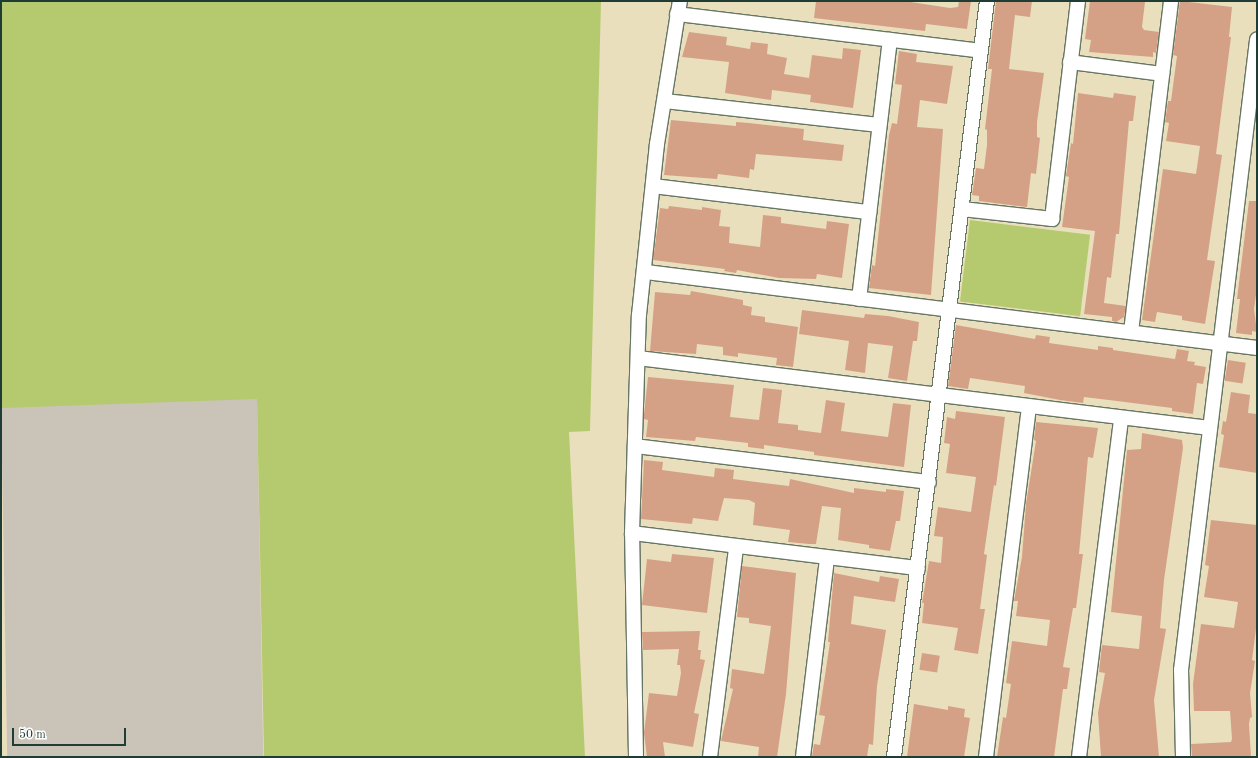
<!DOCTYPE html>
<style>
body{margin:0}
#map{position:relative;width:1258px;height:758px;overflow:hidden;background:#eadfbc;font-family:"Old Standard TT",serif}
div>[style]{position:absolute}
.industrial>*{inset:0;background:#cac3b8;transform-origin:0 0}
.green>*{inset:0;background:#b5ca6e;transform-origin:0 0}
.building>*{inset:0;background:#d4a187;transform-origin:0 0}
.roads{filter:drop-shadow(1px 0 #667664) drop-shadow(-1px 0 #667664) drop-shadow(0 1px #667664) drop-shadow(0 -1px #667664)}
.minor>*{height:14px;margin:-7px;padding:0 7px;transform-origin:7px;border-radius:7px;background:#fff}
span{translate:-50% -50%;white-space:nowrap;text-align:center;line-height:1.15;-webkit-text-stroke:3px #fff;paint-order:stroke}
.frame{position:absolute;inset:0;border:2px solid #1f3d34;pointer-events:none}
.scale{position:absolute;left:12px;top:728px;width:114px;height:18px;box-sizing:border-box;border:2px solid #1f3d34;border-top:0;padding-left:5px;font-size:12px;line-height:14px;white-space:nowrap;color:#1f3d34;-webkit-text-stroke:3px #fff;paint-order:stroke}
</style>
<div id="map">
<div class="industrial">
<div style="left:257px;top:398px;width:359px;height:256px;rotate:89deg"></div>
</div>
<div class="green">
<div style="clip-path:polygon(1px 1px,601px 1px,590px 431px,569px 432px,585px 757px,264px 757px,257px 399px,1px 408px)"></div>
<div style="left:970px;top:220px;width:121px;height:82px;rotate:7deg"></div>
</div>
<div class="building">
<div style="clip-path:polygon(816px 1px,904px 1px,950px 8px,958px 7px,959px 1px,971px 1px,967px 29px,926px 24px,925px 31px,814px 18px)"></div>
<div style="clip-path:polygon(996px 1px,1032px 1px,1030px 17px,1015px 15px,1009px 69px,1044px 73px,1037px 122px,1037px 137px,1040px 138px,1036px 174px,1031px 173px,1027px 207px,979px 201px,979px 196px,972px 195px,976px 168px,984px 169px,987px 145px,987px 130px,985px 129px,992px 69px,988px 69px)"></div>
<div style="clip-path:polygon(1090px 1px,1145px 2px,1142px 27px,1144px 30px,1159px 32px,1156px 53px,1153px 52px,1153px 57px,1089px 52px,1091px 40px,1085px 39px)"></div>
<div style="clip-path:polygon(1180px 1px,1232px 7px,1229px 37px,1231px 37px,1216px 154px,1222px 155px,1207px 260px,1215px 261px,1205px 324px,1182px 320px,1182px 316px,1157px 312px,1155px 322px,1142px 320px,1163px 169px,1196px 174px,1200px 146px,1166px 141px,1169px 123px,1165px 122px,1168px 101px,1171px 101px,1177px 56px,1173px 55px)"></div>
<div style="clip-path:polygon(689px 32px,727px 37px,726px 45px,750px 49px,751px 42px,768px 44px,767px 54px,787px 58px,784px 74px,809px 78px,812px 55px,842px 59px,843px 48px,861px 50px,853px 108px,810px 102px,811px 95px,772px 90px,771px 100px,725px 93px,729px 62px,682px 57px)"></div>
<div style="clip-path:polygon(899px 51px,917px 54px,916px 62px,953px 66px,947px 104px,920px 100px,917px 127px,943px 129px,931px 295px,869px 288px,872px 265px,875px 266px,889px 135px,892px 123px,897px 124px,902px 85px,895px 84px)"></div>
<div style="clip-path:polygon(1078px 93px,1113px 98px,1114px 93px,1136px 96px,1133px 121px,1129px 121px,1119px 234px,1116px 234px,1111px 278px,1107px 277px,1104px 303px,1126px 306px,1124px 317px,1116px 322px,1112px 321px,1112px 317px,1084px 314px,1095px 231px,1062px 227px,1069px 177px,1066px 176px,1071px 143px,1073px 144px)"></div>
<div style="clip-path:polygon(671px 120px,736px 126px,736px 122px,749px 123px,804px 129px,803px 140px,844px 145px,842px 161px,756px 154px,754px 170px,750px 169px,749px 178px,718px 174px,717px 179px,664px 175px)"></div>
<div style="clip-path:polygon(1249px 201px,1257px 201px,1257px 288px,1254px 309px,1257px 332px,1252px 331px,1252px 335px,1236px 333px,1240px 299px,1237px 299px)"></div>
<div style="clip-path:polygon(669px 206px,702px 210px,702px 207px,721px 210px,719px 226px,730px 227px,729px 243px,760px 247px,763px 215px,781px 217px,781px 223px,826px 229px,827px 221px,849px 224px,842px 278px,817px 274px,816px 279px,779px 278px,737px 270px,736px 273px,724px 271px,725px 269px,653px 260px,660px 208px,668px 209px)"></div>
<div style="clip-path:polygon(691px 291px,743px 300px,743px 305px,752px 307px,751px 315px,765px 317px,765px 322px,798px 327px,793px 367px,776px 365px,777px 358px,738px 353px,738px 357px,723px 355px,723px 347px,697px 344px,696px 354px,650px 351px,655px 292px,690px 295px)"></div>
<div style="clip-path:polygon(802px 310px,864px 318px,865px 314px,888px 316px,919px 322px,917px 341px,913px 341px,907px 381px,888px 378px,893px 346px,868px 343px,865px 373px,845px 370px,849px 341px,799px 334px)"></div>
<div style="clip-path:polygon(956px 325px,1035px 339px,1036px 335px,1050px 337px,1049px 343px,1098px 350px,1098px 346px,1113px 348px,1113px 350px,1175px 359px,1177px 349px,1189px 351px,1187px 361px,1195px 362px,1194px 365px,1206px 367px,1203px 384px,1197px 383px,1193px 414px,1172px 411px,1172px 408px,1117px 401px,1084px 397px,1083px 403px,1060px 400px,1024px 393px,1025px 386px,970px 378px,968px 389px,948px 386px)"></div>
<div style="left:1228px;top:360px;width:18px;height:21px;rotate:9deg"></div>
<div style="clip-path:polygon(648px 377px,734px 385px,730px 417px,759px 420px,763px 388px,782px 390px,778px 423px,798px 425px,798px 430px,821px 433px,826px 400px,845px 403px,841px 431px,888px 437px,893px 403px,911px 405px,904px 467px,814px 455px,814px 452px,764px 445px,764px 449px,748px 447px,748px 443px,696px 437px,695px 441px,646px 437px,648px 420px,644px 419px,644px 414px)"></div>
<div style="clip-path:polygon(1231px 392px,1250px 395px,1248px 413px,1257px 414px,1257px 473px,1219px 467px,1224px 435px,1221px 434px,1223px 421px,1226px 422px)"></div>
<div style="clip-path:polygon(956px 411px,1005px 417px,996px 486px,994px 485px,984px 554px,987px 555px,980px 609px,985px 609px,978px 654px,954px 650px,958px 628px,922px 623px,924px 603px,922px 603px,929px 561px,941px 563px,943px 537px,934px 536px,938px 507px,971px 512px,976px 477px,946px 473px,950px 444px,944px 443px,947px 417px,955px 419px)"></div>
<div style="clip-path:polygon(1036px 422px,1098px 428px,1093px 458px,1088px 457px,1079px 554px,1083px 554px,1076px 608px,1073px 608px,1063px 667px,1070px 668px,1067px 689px,1063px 689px,1054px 757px,997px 757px,1003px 717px,1006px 718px,1011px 684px,1006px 683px,1012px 641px,1047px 646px,1050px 620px,1016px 616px,1018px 601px,1014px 601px,1022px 557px,1026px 504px,1036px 441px,1034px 440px)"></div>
<div style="clip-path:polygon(1142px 433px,1182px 440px,1183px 448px,1164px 580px,1160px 628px,1166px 629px,1154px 700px,1159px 757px,1101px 757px,1098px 713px,1105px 673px,1099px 672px,1102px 645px,1139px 649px,1142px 616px,1111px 612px,1127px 450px,1141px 449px)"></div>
<div style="clip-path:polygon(644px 460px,663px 462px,662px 470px,714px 477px,715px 468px,734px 470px,733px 479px,789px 486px,790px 479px,854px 493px,854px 488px,886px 492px,886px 489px,904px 491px,900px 521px,896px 521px,890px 551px,869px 548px,869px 545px,838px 540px,841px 508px,822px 506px,816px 544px,809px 544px,788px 542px,790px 530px,753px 525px,755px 503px,749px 500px,724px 498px,718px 521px,693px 518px,692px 524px,641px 519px)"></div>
<div style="clip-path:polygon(1211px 520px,1257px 525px,1257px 621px,1252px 660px,1255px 661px,1250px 693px,1252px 717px,1250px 718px,1249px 724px,1251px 757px,1192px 757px,1191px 744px,1231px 742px,1232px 739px,1230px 711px,1194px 711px,1193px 684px,1201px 624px,1234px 628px,1238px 602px,1204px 597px,1209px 566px,1205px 565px)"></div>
<div style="clip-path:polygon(672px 554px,714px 558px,707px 613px,642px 605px,647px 559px,671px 562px)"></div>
<div style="clip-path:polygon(742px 566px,796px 573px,786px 694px,777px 757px,758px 757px,759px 747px,721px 741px,733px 689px,730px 688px,732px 669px,764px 674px,771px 626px,749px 623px,749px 618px,737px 617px)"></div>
<div style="clip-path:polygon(834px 573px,879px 582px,880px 576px,899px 579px,895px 602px,854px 596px,851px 624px,886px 630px,877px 686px,873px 745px,869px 744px,867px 757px,812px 757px,814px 744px,820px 745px,825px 716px,819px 715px,830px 642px,828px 642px)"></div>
<div style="clip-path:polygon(700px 631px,698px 650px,701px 650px,700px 659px,705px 660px,694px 713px,699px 714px,693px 747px,663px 742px,665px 757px,647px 757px,644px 733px,649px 693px,677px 696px,681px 673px,680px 665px,677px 665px,679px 649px,643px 650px,642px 632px)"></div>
<div style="left:922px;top:653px;width:18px;height:17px;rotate:9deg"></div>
<div style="clip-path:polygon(914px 704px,948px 710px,948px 706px,965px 709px,964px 717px,970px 718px,964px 757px,907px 757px)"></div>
</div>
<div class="roads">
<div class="minor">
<div style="left:677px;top:14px;width:306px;rotate:6.9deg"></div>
<div style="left:1070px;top:62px;width:93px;rotate:7.4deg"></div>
<div style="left:665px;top:101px;width:215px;rotate:6.4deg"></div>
<div style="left:653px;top:186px;width:218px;rotate:6.9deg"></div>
<div style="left:962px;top:209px;width:91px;rotate:6.3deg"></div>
<div style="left:1052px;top:219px;width:220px;rotate:-83.2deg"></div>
<div style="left:646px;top:272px;width:616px;rotate:7.09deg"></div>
<div style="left:859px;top:299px;width:261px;rotate:-83.2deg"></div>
<div style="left:1131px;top:332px;width:333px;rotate:-83.1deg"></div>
<div style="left:638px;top:358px;width:576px;rotate:6.98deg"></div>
<div style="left:635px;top:446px;width:296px;rotate:7deg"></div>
<div style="left:632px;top:533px;width:288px;rotate:7deg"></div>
<div style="left:636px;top:757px;width:224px;rotate:-91deg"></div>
<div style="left:632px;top:533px;width:218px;rotate:-88.2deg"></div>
<div style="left:639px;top:315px;width:172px;rotate:-84deg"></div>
<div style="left:657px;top:144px;width:145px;rotate:-80.9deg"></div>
<div style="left:710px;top:757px;width:212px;rotate:-82.9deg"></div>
<div style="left:803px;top:757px;width:200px;rotate:-83.1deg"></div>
<div style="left:894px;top:757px;width:762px;rotate:-82.99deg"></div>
<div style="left:986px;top:757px;width:353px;rotate:-83deg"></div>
<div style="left:1079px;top:757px;width:341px;rotate:-82.9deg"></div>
<div style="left:1183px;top:757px;width:87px;rotate:-91.3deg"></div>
<div style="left:1181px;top:670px;width:635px;rotate:-83.12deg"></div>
</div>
</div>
<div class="frame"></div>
<div class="scale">50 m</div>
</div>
